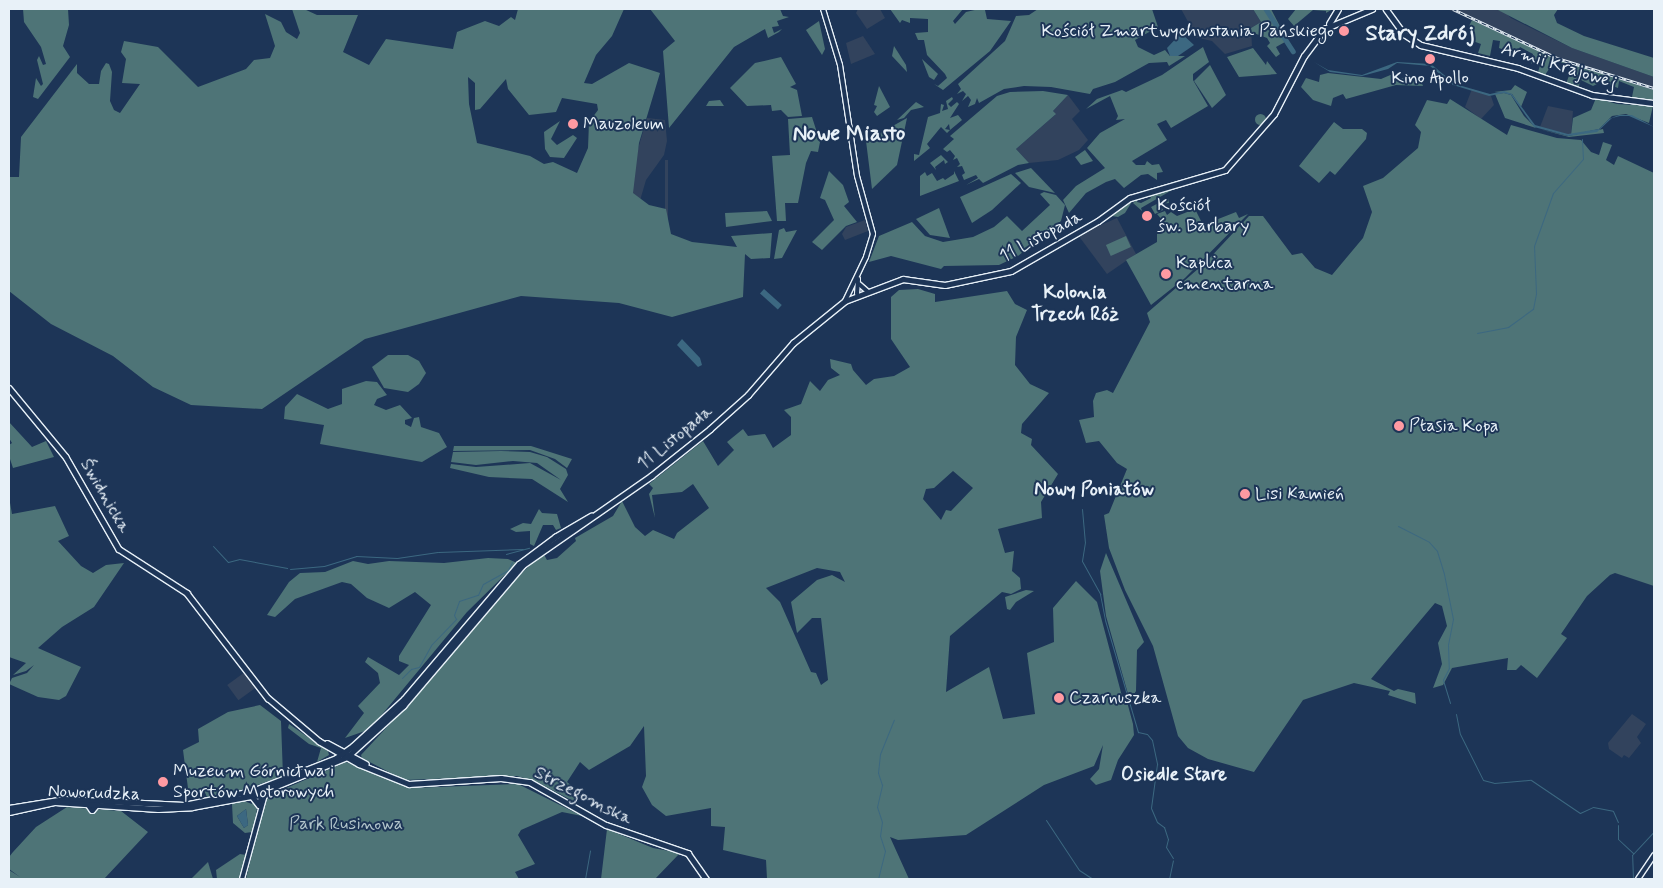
<!DOCTYPE html>
<meta charset="utf-8">
<style>
body{margin:0}
#map{position:relative;width:1663px;height:888px;overflow:hidden;background:#1d3557;font-family:Mynerve,sans-serif}
div>[style]{position:absolute}
.built>*{inset:0;background:#32435d;transform-origin:0 0}
.green>*{inset:0;background:#4e7477;transform-origin:0 0}
.round{border-radius:50%}
.water>*{inset:0;background:#3c6881;transform-origin:0 0}
.stream>*{height:1px;margin:-0.5px;padding:0 0.5px;transform-origin:0.5px;border-radius:0.5px;background:#3c6881}
.river>*{height:4.5px;margin:-2.25px;padding:0 2.25px;transform-origin:2.25px;border-radius:2.25px;background:#3c6881}
.roads{filter:drop-shadow(1px 0 #e8f1f8) drop-shadow(-1px 0 #e8f1f8) drop-shadow(0 1px #e8f1f8) drop-shadow(0 -1px #e8f1f8)}
.tertiary>*{height:4px;margin:-2px;padding:0 2px;transform-origin:2px;border-radius:2px;background:#1d3557}
.secondary>*{height:4.5px;margin:-2.25px;padding:0 2.25px;transform-origin:2.25px;border-radius:2.25px;background:#1d3557}
.rail>*{height:3px;margin-top:-1.5px;transform-origin:0;background:repeating-linear-gradient(90deg,#1d3557 0 4px,#e8f1f8 0 8px);box-sizing:border-box;border-block:1px solid #e8f1f8}
.dots>*{width:14px;height:14px;translate:-50% -50%;box-sizing:border-box;border:2px solid #1d3557;border-radius:50%}
span{translate:-50% -50%;white-space:nowrap;text-align:center;line-height:1.15;-webkit-text-stroke:4px #1d3557;paint-order:stroke}
.poi-label{font-size:18px;color:#e8f1f8}
.right{translate:-100% -50%;text-align:right}
.left{translate:0 -50%;text-align:left}
.street-label{font-size:18px;color:#e8f1f8}
.park-label{font-size:18px;color:#b2c5cb}
.neighbourhood-label{font-size:19px;color:#e8f1f8;font-weight:700}
.district-label{font-size:22px;color:#e8f1f8;font-weight:700}
.frame{position:absolute;inset:0;border:10px solid #e8f1f8;pointer-events:none}
</style>
<div id="map">
<div class="built">
<div style="clip-path:polygon(858px 9px,880px 9px,885px 18px,867px 29px,856px 13px)"></div>
<div style="clip-path:polygon(1181px 9px,1253px 9px,1261px 22px,1251px 28px,1252px 46px,1225px 54px,1212px 41px,1194px 37px,1185px 30px,1191px 27px)"></div>
<div style="clip-path:polygon(1447px 9px,1496px 9px,1506px 13px,1511px 18px,1572px 48px,1654px 77px,1654px 90px,1564px 62px)"></div>
<div style="clip-path:polygon(863px 36px,875px 54px,851px 64px,846px 43px)"></div>
<div style="clip-path:polygon(1472px 89px,1491px 96px,1494px 105px,1481px 119px,1465px 107px)"></div>
<div style="clip-path:polygon(1068px 95px,1080px 111px,1072px 119px,1088px 140px,1079px 150px,1058px 160px,1029px 163px,1016px 149px,1055px 115px,1053px 111px)"></div>
<div style="clip-path:polygon(1548px 106px,1573px 111px,1571px 135px,1540px 127px)"></div>
<div style="clip-path:polygon(647px 118px,665px 120px,667px 141px,664px 155px,646px 180px,639px 204px,623px 200px)"></div>
<div style="left:665px;top:160px;width:3px;height:64px"></div>
<div style="clip-path:polygon(1117px 218px,1136px 254px,1107px 274px,1078px 235px)"></div>
<div style="clip-path:polygon(865px 220px,868px 231px,845px 240px,842px 234px,846px 227px)"></div>
<div style="left:245px;top:672px;width:19px;height:22px;rotate:54deg"></div>
<div style="clip-path:polygon(1632px 714px,1646px 724px,1637px 737px,1641px 743px,1629px 758px,1624px 755px,1622px 758px,1609px 749px,1608px 743px)"></div>
</div>
<div class="green">
<div style="clip-path:polygon(23px 9px,68px 9px,69px 25px,63px 46px,70px 57px,38px 99px,33px 97px,36px 78px,41px 86px,43px 84px,37px 60px,39px 56px,43px 65px,46px 64px,41px 47px,24px 22px)"></div>
<div style="clip-path:polygon(evenodd,292px 9px,304px 9px,317px 15px,358px 15px,343px 52px,369px 65px,386px 39px,453px 49px,457px 32px,485px 21px,499px 26px,511px 17px,515px 20px,518px 9px,624px 9px,612px 36px,596px 55px,584px 83px,592px 84px,629px 63px,660px 73px,639px 143px,633px 193px,649px 205px,666px 209px,671px 234px,692px 242px,737px 247px,731px 236px,772px 233px,770px 258px,751px 259px,745px 254px,743px 297px,672px 317px,619px 303px,521px 296px,365px 339px,262px 409px,191px 405px,153px 387px,113px 356px,51px 324px,9px 291px,9px 177px,19px 177px,21px 137px,77px 64px,77px 73px,89px 84px,99px 84px,101px 71px,106px 63px,109px 64px,112px 72px,110px 101px,114px 110px,120px 113px,140px 84px,122px 83px,126px 59px,121px 52px,124px 41px,158px 47px,198px 87px,246px 69px,254px 60px,270px 58px,275px 46px,265px 14px,281px 22px,286px 32px,297px 39px,300px 33px,292px 9px,468px 77px,475px 83px,475px 110px,480px 109px,506px 79px,508px 89px,529px 115px,556px 112px,562px 98px,597px 104px,598px 110px,589px 122px,588px 148px,577px 173px,553px 162px,544px 164px,530px 156px,477px 143px,469px 104px,468px 77px)"></div>
<div style="clip-path:polygon(650px 9px,780px 9px,783px 16px,789px 17px,777px 21px,779px 26px,772px 27px,774px 33px,782px 29px,779px 32px,768px 38px,765px 29px,734px 47px,669px 128px,663px 51px,675px 41px)"></div>
<div style="clip-path:polygon(890px 9px,963px 9px,953px 21px,955px 24px,966px 12px,979px 9px,985px 10px,987px 19px,1011px 21px,990px 51px,943px 90px,934px 84px,938px 86px,947px 78px,945px 74px,927px 55px,924px 40px,918px 40px,915px 33px,928px 32px,928px 19px,910px 18px,910px 23px,902px 20px,900px 23px)"></div>
<div style="clip-path:polygon(1038px 9px,1152px 9px,1158px 27px,1135px 40px,1138px 47px,1154px 55px,1165px 50px,1170px 56px,1185px 56px,1169px 66px,1167px 62px,1149px 63px,1115px 82px,1093px 89px,1090px 94px,1051px 87px,1024px 86px,1004px 89px,979px 103px,977px 98px,975px 104px,968px 107px,971px 100px,968px 96px,962px 101px,966px 94px,963px 91px,957px 94px,961px 89px,958px 84px,1005px 41px,1016px 16px,1029px 15px)"></div>
<div style="clip-path:polygon(1253px 9px,1271px 9px,1285px 36px,1285px 42px,1276px 47px,1280px 54px,1276px 57px,1267px 46px,1270px 43px,1267px 38px,1251px 32px,1251px 28px,1261px 22px)"></div>
<div style="clip-path:polygon(1296px 9px,1307px 10px,1333px 9px,1326px 13px,1326px 11px,1313px 10px,1294px 26px,1288px 19px)"></div>
<div style="clip-path:polygon(1496px 9px,1558px 9px,1554px 15px,1557px 23px,1584px 36px,1654px 58px,1654px 77px,1572px 48px)"></div>
<div style="clip-path:polygon(1472px 20px,1564px 62px,1654px 90px,1654px 100px,1632px 97px,1634px 87px,1619px 81px,1618px 88px,1601px 82px,1593px 86px,1581px 80px,1578px 88px,1566px 84px,1572px 67px,1555px 60px,1545px 75px,1538px 72px,1541px 62px,1535px 60px,1531px 64px,1533px 54px,1520px 47px,1516px 54px,1512px 53px,1499px 48px,1500px 41px,1493px 40px,1490px 56px,1478px 53px,1481px 44px,1470px 40px,1473px 33px,1469px 26px)"></div>
<div style="clip-path:polygon(819px 21px,825px 49px,822px 55px,806px 30px)"></div>
<div style="clip-path:polygon(894px 46px,906px 65px,907px 72px,892px 56px)"></div>
<div style="clip-path:polygon(1203px 47px,1209px 62px,1193px 74px,1193px 80px,1208px 106px,1171px 128px,1166px 120px,1157px 124px,1167px 140px,1132px 161px,1136px 165px,1145px 165px,1147px 161px,1152px 165px,1159px 164px,1163px 172px,1157px 173px,1157px 180px,1148px 174px,1141px 175px,1124px 188px,1115px 179px,1106px 182px,1086px 193px,1069px 213px,1063px 200px,1076px 186px,1105px 168px,1087px 148px,1100px 133px,1125px 119px,1116px 120px,1118px 116px,1110px 96px,1086px 109px,1097px 99px,1122px 90px,1126px 92px,1162px 75px)"></div>
<div style="clip-path:polygon(1253px 48px,1266px 65px,1267px 61px,1277px 74px,1239px 77px,1227px 57px)"></div>
<div style="clip-path:polygon(781px 57px,796px 84px,790px 87px,797px 90px,802px 116px,788px 117px,781px 110px,772px 111px,771px 105px,747px 106px,730px 88px,755px 63px)"></div>
<div style="clip-path:polygon(922px 59px,938px 74px,934px 80px,929px 77px)"></div>
<div style="clip-path:polygon(1210px 65px,1226px 95px,1212px 108px,1194px 81px)"></div>
<div style="clip-path:polygon(1328px 73px,1381px 79px,1395px 73px,1395px 78px,1420px 79px,1423px 86px,1396px 85px,1346px 99px,1343px 94px,1333px 98px,1331px 106px,1313px 100px,1301px 87px,1306px 78px,1319px 82px,1320px 75px)"></div>
<div style="clip-path:polygon(1515px 85px,1527px 92px,1521px 107px,1512px 94px,1494px 92px,1511px 90px)"></div>
<div style="clip-path:polygon(879px 86px,890px 107px,877px 116px,874px 112px,877px 106px,874px 105px)"></div>
<div style="clip-path:polygon(1043px 91px,1068px 95px,1053px 111px,1056px 114px,1016px 149px,1029px 163px,1018px 165px,983px 183px,979px 179px,966px 185px,978px 178px,976px 175px,964px 180px,962px 175px,965px 173px,962px 166px,957px 167px,960px 164px,957px 158px,953px 160px,955px 156px,950px 150px,947px 152px,943px 149px,954px 139px,950px 136px,997px 96px,1010px 92px)"></div>
<div style="clip-path:polygon(1504px 93px,1511px 95px,1524px 116px,1536px 128px,1505px 118px,1495px 94px)"></div>
<div style="clip-path:polygon(952px 97px,953px 99px,948px 104px,951px 107px,957px 102px,959px 104px,950px 118px,958px 115px,962px 120px,950px 130px,949px 124px,945px 129px,950px 130px,947px 133px,941px 127px,927px 144px,930px 148px,914px 161px,914px 154px,919px 155px,928px 117px,940px 113px,941px 104px,944px 105px,942px 111px,948px 109px,946px 101px)"></div>
<div style="clip-path:polygon(1596px 98px,1617px 104px,1653px 106px,1649px 123px,1626px 114px,1612px 116px,1599px 129px,1571px 135px,1573px 118px,1591px 110px)"></div>
<div style="clip-path:polygon(1450px 99px,1507px 135px,1511px 125px,1557px 138px,1581px 140px,1591px 152px,1599px 155px,1603px 142px,1612px 145px,1606px 160px,1614px 165px,1618px 156px,1654px 173px,1654px 586px,1615px 573px,1610px 575px,1587px 596px,1561px 634px,1567px 638px,1537px 678px,1521px 665px,1516px 670px,1507px 670px,1508px 658px,1452px 668px,1443px 685px,1433px 688px,1442px 664px,1438px 643px,1447px 626px,1442px 606px,1435px 603px,1371px 679px,1394px 691px,1398px 689px,1415px 693px,1416px 704px,1388px 695px,1390px 691px,1354px 683px,1303px 700px,1254px 772px,1208px 759px,1188px 748px,1178px 736px,1153px 646px,1125px 590px,1109px 548px,1104px 515px,1109px 513px,1127px 469px,1117px 463px,1099px 441px,1086px 443px,1079px 420px,1094px 417px,1093px 401px,1096px 393px,1107px 390px,1113px 393px,1150px 322px,1147px 313px,1206px 262px,1249px 216px,1263px 216px,1292px 255px,1302px 253px,1315px 268px,1332px 275px,1363px 238px,1372px 212px,1363px 186px,1383px 178px,1418px 148px,1421px 132px,1415px 125px,1427px 100px,1447px 104px)"></div>
<div style="clip-path:polygon(720px 100px,724px 106px,706px 106px,709px 101px)"></div>
<div style="clip-path:polygon(916px 102px,924px 107px,911px 110px,904px 118px,897px 120px)"></div>
<div class="round" style="left:1254.5px;top:113.5px;width:11px;height:11px"></div>
<div style="clip-path:polygon(812px 117px,820px 142px,818px 152px,811px 151px,806px 163px,798px 203px,785px 203px,786px 221px,777px 221px,772px 156px,790px 155px,788px 119px)"></div>
<div style="clip-path:polygon(907px 118px,897px 165px,872px 189px,866px 141px)"></div>
<div style="clip-path:polygon(560px 121px,551px 139px,557px 145px,573px 135px,577px 138px,564px 158px,550px 157px,545px 149px,544px 132px)"></div>
<div style="clip-path:polygon(1334px 122px,1343px 129px,1362px 129px,1367px 133px,1366px 139px,1335px 175px,1330px 171px,1319px 183px,1299px 166px)"></div>
<div style="clip-path:polygon(1539px 129px,1568px 136px,1603px 129px,1604px 133px,1569px 137px)"></div>
<div style="clip-path:polygon(1085px 150px,1093px 161px,1081px 165px,1075px 157px)"></div>
<div style="clip-path:polygon(941px 155px,948px 162px,945px 164px,944px 160px,935px 167px,936px 170px,930px 163px)"></div>
<div style="clip-path:polygon(1031px 168px,1055px 193px,1029px 187px,1015px 173px)"></div>
<div style="clip-path:polygon(829px 171px,843px 185px,849px 202px,844px 206px,857px 222px,846px 226px,822px 250px,812px 242px,834px 220px,825px 200px,820px 198px)"></div>
<div style="clip-path:polygon(954px 171px,959px 181px,920px 196px,920px 176px,925px 172px,927px 176px,932px 173px,937px 181px,943px 178px,945px 180px,954px 174px)"></div>
<div style="clip-path:polygon(1011px 174px,1021px 183px,992px 210px,972px 223px,960px 197px)"></div>
<div style="clip-path:polygon(1179px 186px,1141px 208px,1142px 211px,1133px 203px,1138px 198px,1137px 202px,1141px 203px,1151px 198px,1150px 195px)"></div>
<div style="clip-path:polygon(1044px 192px,1056px 195px,1065px 205px,1061px 221px,1018px 256px,999px 265px,944px 266px,941px 269px,891px 256px,869px 262px,879px 236px,912px 222px,925px 236px,943px 242px,973px 237px,994px 227px,1007px 216px,1022px 231px,1050px 205px,1040px 194px)"></div>
<div style="clip-path:polygon(1168px 198px,1169px 203px,1160px 204px,1163px 210px,1155px 214px,1151px 207px)"></div>
<div style="clip-path:polygon(1133px 200px,1125px 213px,1118px 217px,1112px 216px)"></div>
<div style="clip-path:polygon(939px 208px,950px 238px,930px 235px,916px 219px)"></div>
<div style="clip-path:polygon(1195px 209px,1203px 225px,1236px 212px,1239px 218px,1248px 214px,1185px 278px,1151px 305px,1126px 260px,1157px 242px,1157px 230px,1161px 229px,1163px 221px,1157px 214px,1165px 211px,1167px 215px,1171px 212px,1177px 216px)"></div>
<div style="clip-path:polygon(767px 211px,772px 221px,726px 227px,725px 213px)"></div>
<div style="clip-path:polygon(784px 228px,786px 232px,797px 230px,782px 258px,774px 259px,779px 230px)"></div>
<div style="left:1126px;top:236px;width:12px;height:22px;rotate:66deg"></div>
<div style="clip-path:polygon(evenodd,918px 289px,935px 294px,935px 302px,1007px 291px,1015px 304px,1027px 310px,1016px 337px,1015px 365px,1030px 384px,1049px 393px,1022px 424px,1021px 433px,1032px 439px,1031px 445px,1058px 474px,1041px 502px,1042px 518px,998px 529px,1005px 553px,1014px 551px,1012px 571px,1020px 578px,1021px 589px,1011px 594px,1002px 592px,950px 636px,946px 692px,989px 667px,1003px 719px,1035px 714px,1027px 653px,1054px 642px,1053px 608px,1076px 581px,1097px 602px,1123px 700px,1126px 698px,1133px 724px,1134px 735px,1118px 760px,1111px 780px,1096px 785px,1090px 779px,1099px 769px,1103px 745px,1094px 766px,1044px 785px,966px 835px,898px 840px,890px 837px,909px 879px,767px 879px,766px 860px,723px 850px,725px 827px,711px 826px,711px 808px,666px 816px,652px 805px,642px 787px,646px 776px,644px 726px,630px 746px,589px 770px,580px 762px,567px 782px,579px 792px,573px 801px,537px 782px,517px 776px,404px 780px,362px 758px,361px 755px,412px 700px,510px 584px,543px 553px,547px 560px,557px 558px,576px 541px,575px 538px,613px 516px,622px 501px,635px 527px,645px 536px,653px 530px,674px 539px,677px 533px,709px 508px,693px 484px,682px 492px,652px 495px,655px 518px,649px 494px,653px 488px,649px 484px,703px 441px,718px 466px,734px 450px,727px 442px,743px 429px,748px 436px,765px 434px,773px 448px,791px 435px,791px 417px,784px 410px,801px 404px,810px 381px,820px 391px,828px 380px,840px 375px,831px 368px,830px 359px,851px 364px,853px 370px,866px 385px,874px 379px,894px 376px,910px 367px,891px 339px,891px 297px,899px 290px,918px 289px,953px 471px,973px 488px,951px 511px,946px 510px,941px 520px,923px 499px,926px 489px,934px 488px,953px 471px,918px 289px,817px 568px,840px 572px,845px 582px,832px 575px,817px 580px,791px 602px,797px 633px,812px 618px,821px 618px,828px 680px,821px 685px,816px 673px,811px 672px,780px 602px,766px 588px,817px 568px)"></div>
<div style="clip-path:polygon(388px 355px,408px 355px,419px 361px,426px 373px,419px 384px,408px 392px,384px 388px,372px 367px)"></div>
<div style="clip-path:polygon(366px 381px,377px 382px,387px 395px,377px 399px,374px 405px,386px 410px,400px 405px,412px 418px,405px 420px,405px 424px,411px 427px,414px 418px,419px 417px,421px 427px,439px 433px,447px 447px,422px 462px,320px 444px,324px 425px,284px 419px,285px 407px,297px 394px,328px 409px,342px 404px,342px 389px)"></div>
<div style="clip-path:polygon(9px 422px,32px 447px,46px 441px,54px 457px,13px 468px,9px 456px,9px 445px,12px 443px,9px 438px)"></div>
<div style="clip-path:polygon(454px 446px,531px 446px,572px 459px,567px 468px,555px 459px,530px 450px,453px 451px)"></div>
<div style="clip-path:polygon(501px 451px,530px 452px,547px 457px,566px 469px,568px 475px,560px 489px,568px 502px,532px 479px,489px 477px,450px 468px,451px 464px,476px 467px,530px 463px,561px 480px,537px 463px,513px 461px,476px 465px,451px 462px,453px 452px)"></div>
<div style="clip-path:polygon(9px 497px,12px 514px,55px 506px,69px 536px,58px 541px,81px 566px,93px 573px,106px 565px,124px 563px,94px 607px,62px 627px,38px 648px,81px 667px,66px 696px,59px 700px,38px 697px,9px 684px,12px 678px,27px 673px,34px 665px,26px 671px,13px 675px,26px 663px,9px 657px)"></div>
<div style="clip-path:polygon(539px 509px,542px 513px,557px 514px,561px 528px,556px 530px,553px 525px,543px 525px,534px 546px,530px 544px,530px 531px,516px 532px,510px 529px,523px 523px,531px 524px)"></div>
<div style="clip-path:polygon(1106px 553px,1144px 642px,1137px 650px,1136px 691px,1130px 701px,1106px 616px,1100px 571px)"></div>
<div style="clip-path:polygon(488px 558px,508px 559px,517px 563px,467px 612px,375px 723px,365px 731px,345px 738px,364px 713px,358px 706px,380px 683px,378px 673px,365px 662px,368px 657px,399px 675px,409px 665px,399px 661px,399px 656px,431px 605px,415px 592px,389px 608px,367px 598px,351px 584px,342px 582px,295px 599px,275px 617px,267px 615px,289px 582px,300px 573px,325px 572px,353px 561px,368px 564px,389px 561px,444px 563px)"></div>
<div style="clip-path:polygon(1026px 590px,1034px 591px,1016px 602px,1010px 610px,1007px 609px,1005px 597px)"></div>
<div style="clip-path:polygon(260px 705px,281px 721px,283px 776px,246px 789px,207px 797px,203px 788px,189px 796px,183px 750px,199px 742px,198px 729px,228px 712px)"></div>
<div style="clip-path:polygon(289px 724px,328px 751px,329px 755px,317px 762px,321px 748px,309px 744px,288px 728px)"></div>
<div style="clip-path:polygon(346px 762px,411px 788px,518px 784px,582px 816px,562px 812px,521px 830px,518px 835px,535px 864px,515px 872px,519px 879px,246px 879px,265px 798px,270px 792px,272px 790px,266px 797px,265px 805px,268px 796px)"></div>
<div style="clip-path:polygon(evenodd,251px 797px,257px 806px,256px 821px,252px 832px,245px 833px,233px 823px,232px 804px,244px 801px,252px 804px,252px 798px,224px 804px,251px 797px,246px 809px,248px 825px,244px 828px,237px 816px,246px 809px)"></div>
<div style="clip-path:polygon(67px 807px,121px 811px,148px 832px,104px 879px,9px 879px,9px 870px,20px 877px,9px 869px,9px 857px,13px 852px,36px 827px)"></div>
<div style="clip-path:polygon(607px 829px,653px 848px,680px 853px,655px 879px,601px 879px)"></div>
<div style="clip-path:polygon(240px 854px,246px 855px,239px 879px,217px 879px,216px 870px)"></div>
<div style="clip-path:polygon(208px 862px,213px 879px,191px 879px)"></div>
</div>
<div class="water">
<div style="clip-path:polygon(1181px 33px,1194px 45px,1178px 56px,1170px 56px,1167px 48px)"></div>
<div style="clip-path:polygon(1314px 62px,1328px 70px,1362px 75px,1397px 62px,1431px 64px,1455px 84px,1490px 94px,1504px 91px,1512px 94px,1535px 125px,1568px 134px,1599px 129px,1609px 119px,1619px 115px,1632px 115px,1654px 127px,1629px 116px,1620px 116px,1612px 118px,1597px 132px,1568px 136px,1534px 127px,1511px 95px,1504px 93px,1489px 96px,1453px 85px,1430px 66px,1397px 63px,1388px 69px,1362px 76px,1330px 72px)"></div>
<div style="left:764px;top:289px;width:24px;height:6px;rotate:42deg"></div>
<div style="clip-path:polygon(682px 339px,700px 358px,702px 365px,698px 367px,677px 345px)"></div>
<div style="clip-path:polygon(246px 809px,248px 825px,244px 828px,237px 816px)"></div>
</div>
<div class="stream">
<div style="left:1477px;top:333px;width:32px;rotate:-11deg"></div>
<div style="left:1508px;top:327px;width:31px;rotate:-36deg"></div>
<div style="left:1533px;top:309px;width:16px;rotate:-79deg"></div>
<div style="left:1536px;top:293px;width:47px;rotate:-92.4deg"></div>
<div style="left:1534px;top:246px;width:56px;rotate:-70.3deg"></div>
<div style="left:1553px;top:193px;width:45px;rotate:-48.6deg"></div>
<div style="left:1583px;top:159px;width:20px;rotate:-93deg"></div>
<div style="left:1082px;top:509px;width:33px;rotate:85deg"></div>
<div style="left:1085px;top:542px;width:19px;rotate:99deg"></div>
<div style="left:1082px;top:561px;width:38px;rotate:61deg"></div>
<div style="left:1100px;top:594px;width:26px;rotate:79deg"></div>
<div style="left:1105px;top:620px;width:117px;rotate:73.6deg"></div>
<div style="left:1138px;top:732px;width:9px;rotate:13deg"></div>
<div style="left:1147px;top:734px;width:8px;rotate:50deg"></div>
<div style="left:1152px;top:740px;width:25px;rotate:78deg"></div>
<div style="left:1157px;top:764px;width:44px;rotate:97.8deg"></div>
<div style="left:1151px;top:808px;width:15px;rotate:67deg"></div>
<div style="left:1157px;top:822px;width:9px;rotate:36deg"></div>
<div style="left:1164px;top:827px;width:13px;rotate:72deg"></div>
<div style="left:1168px;top:839px;width:8px;rotate:104deg"></div>
<div style="left:1166px;top:847px;width:13px;rotate:58deg"></div>
<div style="left:1398px;top:526px;width:35px;rotate:27deg"></div>
<div style="left:1429px;top:542px;width:12px;rotate:48deg"></div>
<div style="left:1437px;top:551px;width:24px;rotate:73deg"></div>
<div style="left:1444px;top:574px;width:46px;rotate:78.7deg"></div>
<div style="left:1453px;top:619px;width:26px;rotate:101deg"></div>
<div style="left:1448px;top:645px;width:23px;rotate:88deg"></div>
<div style="left:1449px;top:668px;width:13px;rotate:117deg"></div>
<div style="left:1443px;top:680px;width:24px;rotate:73deg"></div>
<div style="left:213px;top:546px;width:22px;rotate:47deg"></div>
<div style="left:228px;top:562px;width:11px;rotate:-15deg"></div>
<div style="left:239px;top:559px;width:49px;rotate:10.6deg"></div>
<div style="left:506px;top:554px;width:24px;rotate:-15deg"></div>
<div style="left:290px;top:569px;width:34px;rotate:-5deg"></div>
<div style="left:324px;top:566px;width:34px;rotate:-17deg"></div>
<div style="left:356px;top:556px;width:41px;rotate:2.8deg"></div>
<div style="left:397px;top:558px;width:41px;rotate:-8.3deg"></div>
<div style="left:438px;top:552px;width:85px;rotate:-2deg"></div>
<div style="left:402px;top:678px;width:13px;rotate:-45deg"></div>
<div style="left:411px;top:669px;width:8px;rotate:-14deg"></div>
<div style="left:419px;top:667px;width:26px;rotate:-61deg"></div>
<div style="left:432px;top:644px;width:35px;rotate:-46deg"></div>
<div style="left:456px;top:619px;width:4px;rotate:-117deg"></div>
<div style="left:454px;top:615px;width:15px;rotate:-70deg"></div>
<div style="left:459px;top:601px;width:20px;rotate:-18deg"></div>
<div style="left:478px;top:595px;width:12px;rotate:-66deg"></div>
<div style="left:483px;top:584px;width:29px;rotate:-29deg"></div>
<div style="left:508px;top:570px;width:9px;rotate:-63deg"></div>
<div style="left:1456px;top:714px;width:20px;rotate:79deg"></div>
<div style="left:1460px;top:734px;width:51px;rotate:63.4deg"></div>
<div style="left:1483px;top:780px;width:11px;rotate:15deg"></div>
<div style="left:1494px;top:783px;width:37px;rotate:-5deg"></div>
<div style="left:1531px;top:780px;width:59px;rotate:34deg"></div>
<div style="left:1580px;top:813px;width:14px;rotate:-25deg"></div>
<div style="left:1593px;top:807px;width:20px;rotate:11deg"></div>
<div style="left:1613px;top:811px;width:12px;rotate:66deg"></div>
<div style="left:1046px;top:820px;width:60px;rotate:56.6deg"></div>
<div style="left:1079px;top:870px;width:17px;rotate:33deg"></div>
<div style="left:1618px;top:825px;width:14px;rotate:90deg"></div>
<div style="left:1618px;top:839px;width:21px;rotate:43deg"></div>
<div style="left:585px;top:879px;width:29px;rotate:-80deg"></div>
<div style="left:878px;top:879px;width:29px;rotate:-76deg"></div>
<div style="left:885px;top:851px;width:16px;rotate:-108deg"></div>
<div style="left:880px;top:836px;width:14px;rotate:-82deg"></div>
<div style="left:882px;top:822px;width:16px;rotate:-108deg"></div>
<div style="left:877px;top:807px;width:23px;rotate:-77deg"></div>
<div style="left:882px;top:785px;width:13px;rotate:-108deg"></div>
<div style="left:878px;top:773px;width:19px;rotate:-84deg"></div>
<div style="left:880px;top:754px;width:37px;rotate:-68deg"></div>
<div style="left:1169px;top:879px;width:19px;rotate:-78deg"></div>
<div style="left:1633px;top:879px;width:24px;rotate:-92deg"></div>
<div style="left:1632px;top:855px;width:33px;rotate:-47deg"></div>
</div>
<div class="river">
<div style="left:1266px;top:9px;width:50px;rotate:57.3deg"></div>
</div>
<div class="roads">
<div class="tertiary">
<div style="left:823px;top:9px;width:59px;rotate:73.1deg"></div>
<div style="left:840px;top:65px;width:112px;rotate:81.3deg"></div>
<div style="left:857px;top:176px;width:60px;rotate:74.6deg"></div>
<div style="left:873px;top:234px;width:24px;rotate:107deg"></div>
<div style="left:866px;top:257px;width:49px;rotate:115.5deg"></div>
<div style="left:859px;top:284px;width:11px;rotate:41deg"></div>
<div style="left:857px;top:294px;width:15px;rotate:-86deg"></div>
<div style="left:259px;top:806px;width:15px;rotate:-79deg"></div>
<div style="left:242px;top:879px;width:84px;rotate:-74.8deg"></div>
<div style="left:264px;top:798px;width:9px;rotate:-58deg"></div>
<div style="left:1638px;top:879px;width:29px;rotate:-56deg"></div>
</div>
<div class="secondary">
<div style="left:1386px;top:9px;width:31px;rotate:54deg"></div>
<div style="left:1404px;top:34px;width:20px;rotate:33deg"></div>
<div style="left:1421px;top:45px;width:100px;rotate:13.3deg"></div>
<div style="left:1518px;top:68px;width:79px;rotate:20deg"></div>
<div style="left:1592px;top:95px;width:63px;rotate:7.4deg"></div>
<div style="left:1329px;top:24px;width:17px;rotate:-59deg"></div>
<div style="left:9px;top:388px;width:89px;rotate:50.4deg"></div>
<div style="left:66px;top:457px;width:106px;rotate:60.1deg"></div>
<div style="left:119px;top:549px;width:81px;rotate:32.9deg"></div>
<div style="left:187px;top:593px;width:133px;rotate:52.4deg"></div>
<div style="left:268px;top:698px;width:67px;rotate:40.1deg"></div>
<div style="left:319px;top:741px;width:46px;rotate:29.9deg"></div>
<div style="left:359px;top:764px;width:54px;rotate:21.8deg"></div>
<div style="left:409px;top:784px;width:92px;rotate:-3.7deg"></div>
<div style="left:501px;top:778px;width:29px;rotate:8deg"></div>
<div style="left:530px;top:782px;width:87px;rotate:29.5deg"></div>
<div style="left:606px;top:825px;width:87px;rotate:18.9deg"></div>
<div style="left:688px;top:853px;width:32px;rotate:55deg"></div>
<div style="left:327px;top:743px;width:44px;rotate:28.3deg"></div>
<div style="left:252px;top:796px;width:11px;rotate:52deg"></div>
<div style="left:88px;top:804px;width:7px;rotate:56deg"></div>
<div style="left:92px;top:810px;width:8px;rotate:-50deg"></div>
<div style="left:9px;top:808px;width:56px;rotate:-9.3deg"></div>
<div style="left:64px;top:799px;width:120px;rotate:2.9deg"></div>
<div style="left:184px;top:805px;width:69px;rotate:-11.6deg"></div>
<div style="left:252px;top:791px;width:90px;rotate:-21.4deg"></div>
<div style="left:336px;top:758px;width:21px;rotate:-35deg"></div>
<div style="left:353px;top:746px;width:69px;rotate:-42.7deg"></div>
<div style="left:404px;top:699px;width:177px;rotate:-49.6deg"></div>
<div style="left:519px;top:564px;width:45px;rotate:-36.9deg"></div>
<div style="left:555px;top:537px;width:42px;rotate:-30.3deg"></div>
<div style="left:9px;top:812px;width:47px;rotate:-12.3deg"></div>
<div style="left:55px;top:802px;width:103px;rotate:3.9deg"></div>
<div style="left:158px;top:809px;width:34px;rotate:-3deg"></div>
<div style="left:192px;top:807px;width:61px;rotate:-10.4deg"></div>
<div style="left:252px;top:796px;width:103px;rotate:-22.3deg"></div>
<div style="left:347px;top:757px;width:76px;rotate:-42.3deg"></div>
<div style="left:403px;top:706px;width:185px;rotate:-49.6deg"></div>
<div style="left:523px;top:565px;width:156px;rotate:-34.8deg"></div>
<div style="left:651px;top:476px;width:75px;rotate:-38.5deg"></div>
<div style="left:710px;top:429px;width:51px;rotate:-41.8deg"></div>
<div style="left:748px;top:395px;width:69px;rotate:-49.1deg"></div>
<div style="left:793px;top:343px;width:67px;rotate:-38.9deg"></div>
<div style="left:845px;top:301px;width:62px;rotate:-20.8deg"></div>
<div style="left:903px;top:279px;width:42px;rotate:8.1deg"></div>
<div style="left:945px;top:285px;width:67px;rotate:-12deg"></div>
<div style="left:1011px;top:271px;width:100px;rotate:-29.9deg"></div>
<div style="left:1098px;top:221px;width:39px;rotate:-36deg"></div>
<div style="left:1130px;top:198px;width:99px;rotate:-16.4deg"></div>
<div style="left:1225px;top:170px;width:74px;rotate:-48.8deg"></div>
<div style="left:1274px;top:114px;width:65px;rotate:-62.7deg"></div>
<div style="left:1304px;top:56px;width:34px;rotate:-53deg"></div>
<div style="left:1324px;top:29px;width:52px;rotate:-22.6deg"></div>
</div>
</div>
<div class="rail">
<div style="left:1453px;top:9px;width:115px;rotate:25.2deg"></div>
<div style="left:1557px;top:58px;width:102px;rotate:17.2deg"></div>
</div>
<div class="dots">
<div style="left:1344px;top:31px;background:#ff9aa2"></div>
<div style="left:1430px;top:59px;background:#ff9aa2"></div>
<div style="left:573px;top:124px;background:#ff9aa2"></div>
<div style="left:1147px;top:216px;background:#ff9aa2"></div>
<div style="left:1166px;top:274px;background:#ff9aa2"></div>
<div style="left:1399px;top:426px;background:#ff9aa2"></div>
<div style="left:1245px;top:494px;background:#ff9aa2"></div>
<div style="left:1059px;top:698px;background:#ff9aa2"></div>
<div style="left:163px;top:782px;background:#ff9aa2"></div>
</div>
<div class="poi-label">
<span class="right" style="left:1334px;top:31px">Kościół Zmartwychwstania Pańskiego</span>
<span style="left:1430px;top:78px">Kino Apollo</span>
<span class="left" style="left:583px;top:124px">Mauzoleum</span>
<span class="left" style="left:1157px;top:216px">Kościół<br>św. Barbary</span>
<span class="left" style="left:1176px;top:274px">Kaplica<br>cmentarna</span>
<span class="left" style="left:1409px;top:426px">Ptasia Kopa</span>
<span class="left" style="left:1255px;top:494px">Lisi Kamień</span>
<span class="left" style="left:1069px;top:698px">Czarnuszka</span>
<span class="left" style="left:173px;top:782px">Muzeum Górnictwa i<br>Sportów Motorowych</span>
</div>
<div class="street-label">
<span style="left:1559px;top:66px;rotate:17deg">Armii Krajowej</span>
<span style="left:1041px;top:237px;rotate:-28deg">11 Listopada</span>
<span style="left:675px;top:438px;rotate:-39deg">11 Listopada</span>
<span style="left:105px;top:496px;rotate:60deg">Świdnicka</span>
<span style="left:94px;top:793px;rotate:2deg">Noworudzka</span>
<span style="left:583px;top:796px;rotate:27deg">Strzegomska</span>
</div>
<div class="park-label">
<span style="left:346px;top:824px">Park Rusinowa</span>
</div>
<div class="neighbourhood-label">
<span style="left:1075px;top:304px">Kolonia<br>Trzech Róż</span>
<span style="left:1094px;top:490px">Nowy Poniatów</span>
<span style="left:1174px;top:775px">Osiedle Stare</span>
</div>
<div class="district-label">
<span style="left:1420px;top:35px">Stary Zdrój</span>
<span style="left:849px;top:135px">Nowe Miasto</span>
</div>
<div class="frame"></div>
</div>
